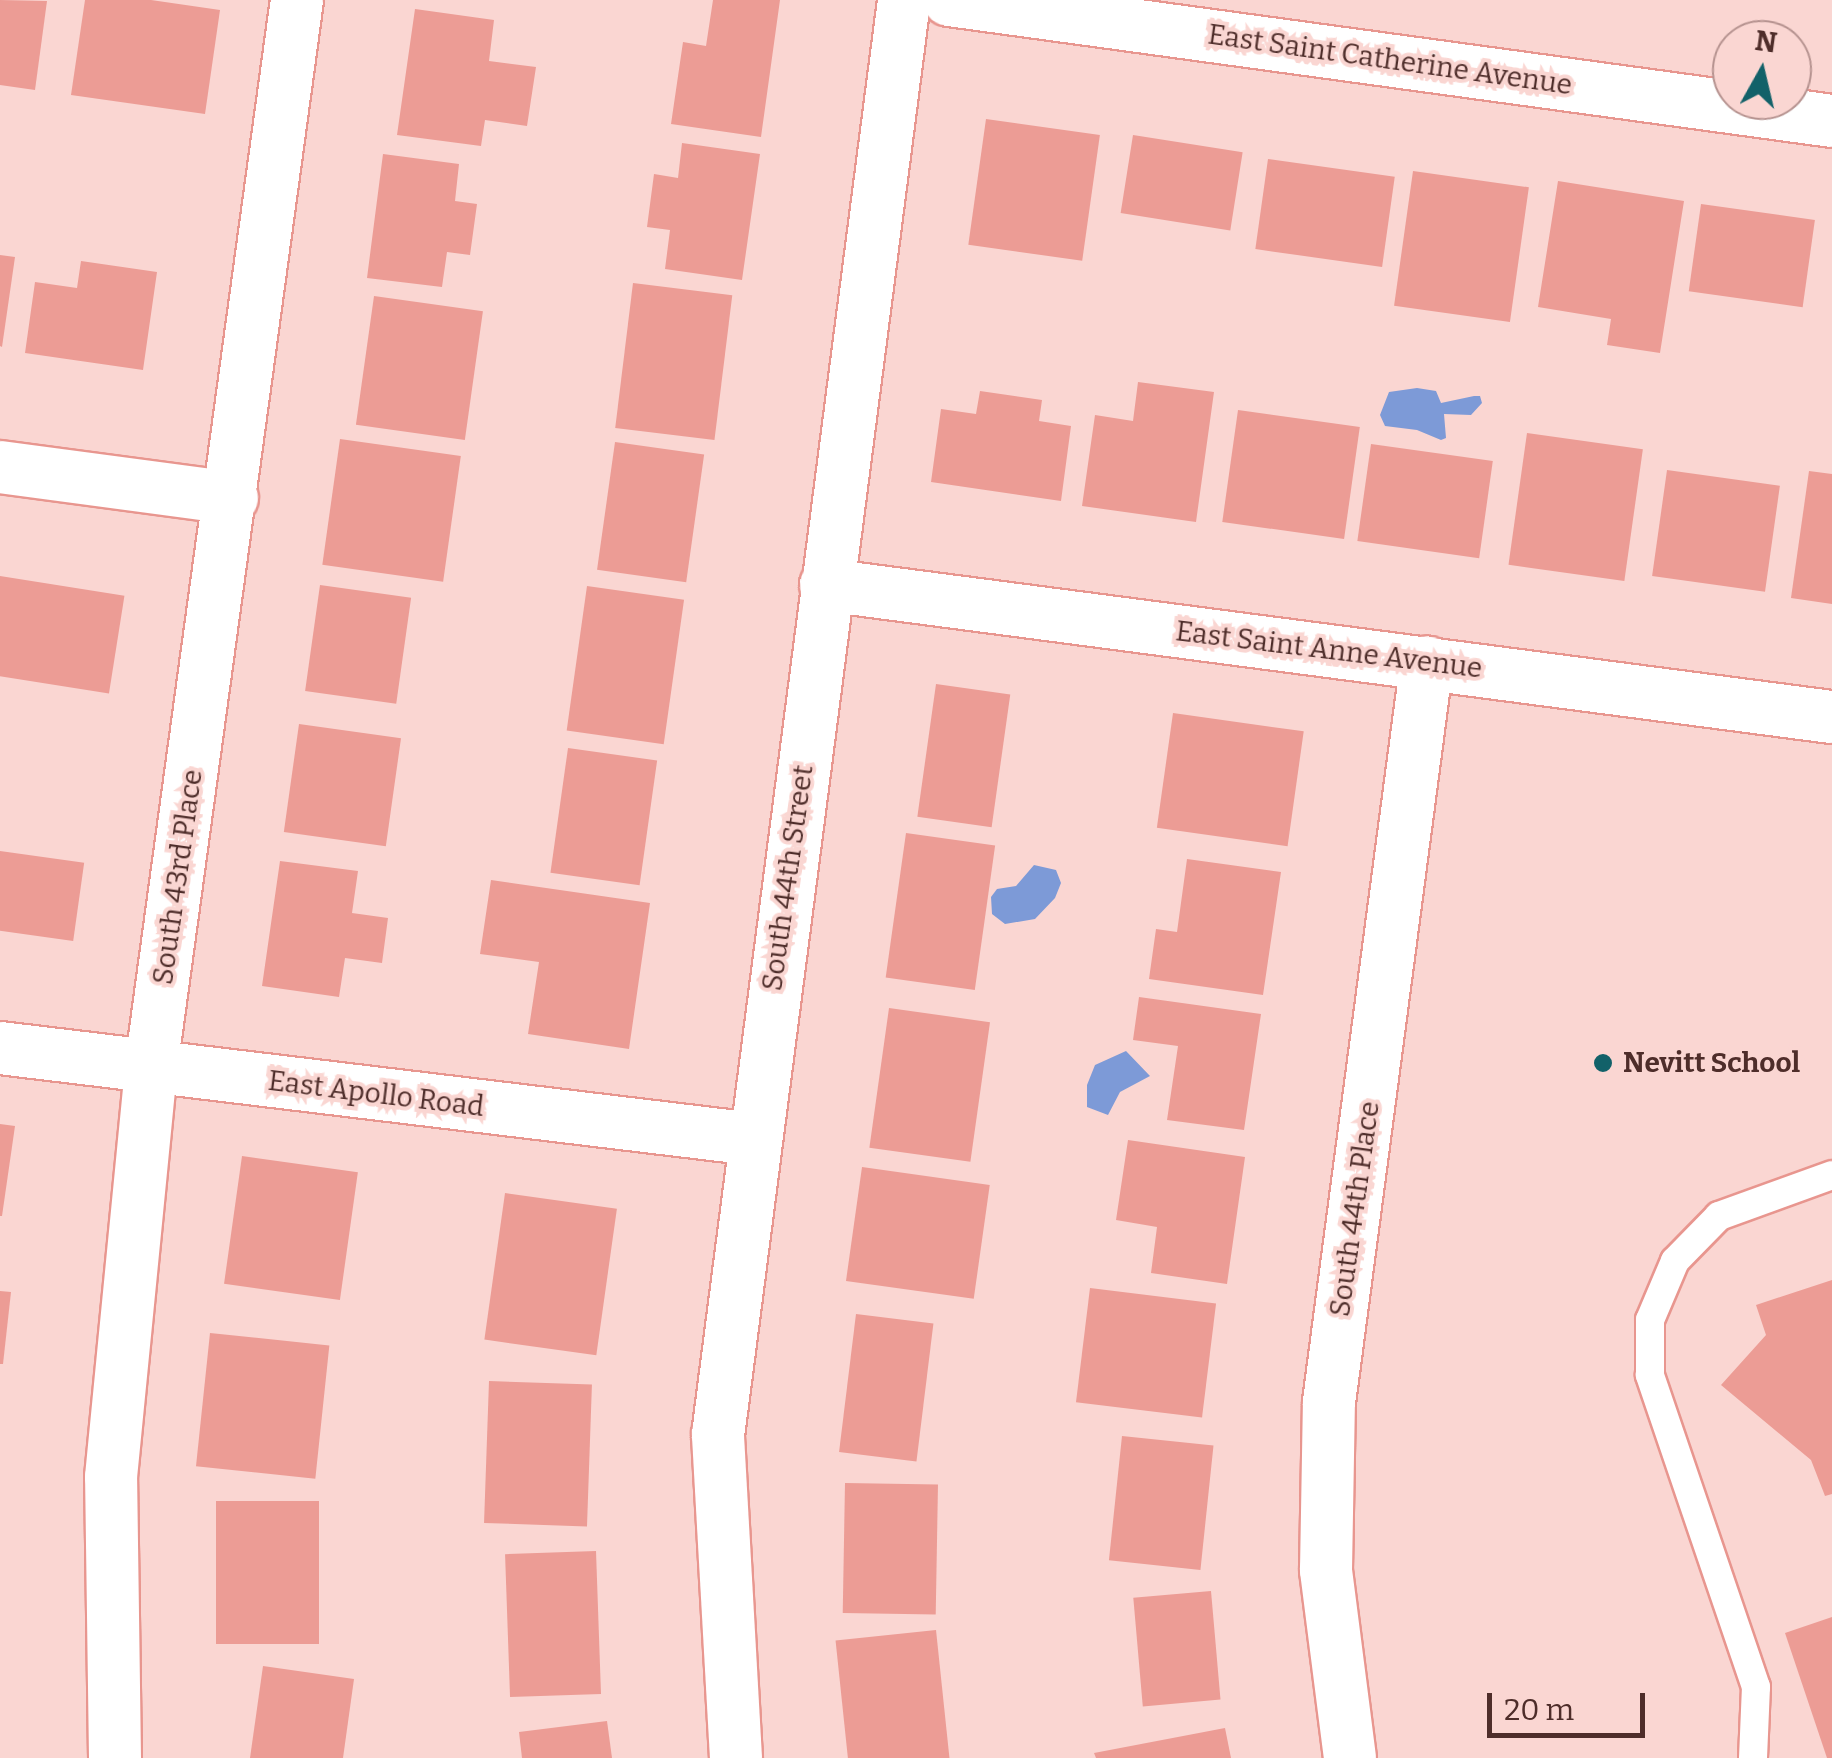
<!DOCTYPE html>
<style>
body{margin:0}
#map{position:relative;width:1832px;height:1758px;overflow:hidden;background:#fad6d2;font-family:Bitter,serif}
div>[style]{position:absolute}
.water>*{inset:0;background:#7d9ad7}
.building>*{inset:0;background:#ec9c95;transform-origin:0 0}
.roads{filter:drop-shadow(2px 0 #e8968f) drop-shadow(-2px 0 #e8968f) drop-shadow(0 2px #e8968f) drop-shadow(0 -2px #e8968f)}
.lane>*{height:28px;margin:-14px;padding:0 14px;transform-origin:14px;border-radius:14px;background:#fff}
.street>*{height:52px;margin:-26px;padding:0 26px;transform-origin:26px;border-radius:26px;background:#fff}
.dots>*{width:28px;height:28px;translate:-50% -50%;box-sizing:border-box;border:5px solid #fad6d2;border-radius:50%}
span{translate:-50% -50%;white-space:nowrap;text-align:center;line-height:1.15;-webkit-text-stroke:8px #fad6d2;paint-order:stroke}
.street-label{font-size:28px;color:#4e2d2a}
.poi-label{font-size:28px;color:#4e2d2a;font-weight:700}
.left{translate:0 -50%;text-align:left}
.north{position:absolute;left:1712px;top:20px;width:100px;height:100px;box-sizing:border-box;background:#fad6d2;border:2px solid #b5928f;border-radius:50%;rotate:8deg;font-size:28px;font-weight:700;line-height:40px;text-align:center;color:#4e2d2a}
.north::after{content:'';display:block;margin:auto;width:35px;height:45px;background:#126169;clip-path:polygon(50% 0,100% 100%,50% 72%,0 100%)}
.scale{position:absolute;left:1487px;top:1693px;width:158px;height:45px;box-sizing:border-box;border:5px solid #4e2d2a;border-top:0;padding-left:12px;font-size:30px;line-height:35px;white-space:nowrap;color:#4e2d2a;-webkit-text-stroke:8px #fad6d2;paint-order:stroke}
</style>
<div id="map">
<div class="water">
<div style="clip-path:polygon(1417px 388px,1436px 391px,1441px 403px,1474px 396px,1480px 396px,1482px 403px,1471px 415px,1444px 414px,1446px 438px,1441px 440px,1417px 430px,1385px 426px,1380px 415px,1389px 392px)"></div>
<div style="clip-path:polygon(1034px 865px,1056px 870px,1061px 883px,1055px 898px,1035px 919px,1005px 924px,992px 914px,991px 897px,997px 889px,1016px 886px)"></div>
<div style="clip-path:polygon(1126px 1051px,1150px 1076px,1120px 1092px,1108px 1115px,1087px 1107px,1087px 1085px,1095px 1065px)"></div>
</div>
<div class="building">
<div style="clip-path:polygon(0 0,47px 1px,35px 90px,0 85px)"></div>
<div style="clip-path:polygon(85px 0,151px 0,220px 10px,205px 114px,71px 95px)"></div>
<div style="clip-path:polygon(713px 0,780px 0,761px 137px,671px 124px,683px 42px,706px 46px)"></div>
<div style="clip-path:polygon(415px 9px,494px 20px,489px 61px,536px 67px,527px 126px,485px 120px,481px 146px,397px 135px)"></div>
<div style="left:986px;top:119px;width:115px;height:127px;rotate:8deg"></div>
<div style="left:1133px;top:135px;width:111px;height:79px;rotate:9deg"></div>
<div style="clip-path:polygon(682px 143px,760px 154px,742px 280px,665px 269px,670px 230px,647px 227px,654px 174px,678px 178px)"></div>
<div style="clip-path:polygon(383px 154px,459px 164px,455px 201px,477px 204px,470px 255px,447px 252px,442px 287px,367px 278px)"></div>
<div style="left:1268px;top:159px;width:128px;height:91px;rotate:8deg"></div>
<div style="left:1413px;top:171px;width:117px;height:136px;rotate:8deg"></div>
<div style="clip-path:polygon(1558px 181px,1684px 201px,1660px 353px,1607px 345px,1611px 319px,1538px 307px)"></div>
<div style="left:1701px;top:204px;width:115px;height:88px;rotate:8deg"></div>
<div style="clip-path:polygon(0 255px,15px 257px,2px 347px,0 346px)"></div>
<div style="clip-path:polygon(81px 261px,157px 272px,143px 370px,25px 353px,35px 282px,77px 288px)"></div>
<div style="left:633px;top:283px;width:100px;height:146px;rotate:7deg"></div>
<div style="left:374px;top:296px;width:110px;height:130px;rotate:8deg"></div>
<div style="clip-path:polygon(1138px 382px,1214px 392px,1196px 522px,1082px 506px,1095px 415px,1133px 421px)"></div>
<div style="clip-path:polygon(980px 391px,1042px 400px,1039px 421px,1071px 426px,1061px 501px,931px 482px,941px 409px,976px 414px)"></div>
<div style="left:1238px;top:410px;width:123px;height:113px;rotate:8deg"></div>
<div style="left:1527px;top:433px;width:117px;height:133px;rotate:8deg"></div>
<div style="left:340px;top:439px;width:122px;height:127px;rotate:8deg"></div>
<div style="left:615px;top:442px;width:90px;height:129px;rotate:8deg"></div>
<div style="left:1371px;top:444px;width:123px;height:98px;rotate:8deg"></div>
<div style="left:1667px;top:470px;width:114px;height:107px;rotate:8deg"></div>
<div style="clip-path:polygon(1809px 471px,1832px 474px,1832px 604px,1791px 598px)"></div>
<div style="left:0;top:576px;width:126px;height:99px;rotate:9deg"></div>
<div style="left:320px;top:585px;width:92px;height:107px;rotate:8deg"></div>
<div style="left:587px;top:586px;width:98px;height:146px;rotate:8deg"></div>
<div style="left:936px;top:684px;width:75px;height:134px;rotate:8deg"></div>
<div style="left:1173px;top:713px;width:132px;height:116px;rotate:8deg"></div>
<div style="left:299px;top:724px;width:103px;height:109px;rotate:8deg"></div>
<div style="left:568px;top:748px;width:90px;height:126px;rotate:8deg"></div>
<div style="left:906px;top:833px;width:90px;height:146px;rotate:8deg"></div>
<div style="left:0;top:851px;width:85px;height:79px;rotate:8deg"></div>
<div style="clip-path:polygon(1187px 859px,1281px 872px,1263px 995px,1149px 979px,1156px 929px,1177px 932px)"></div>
<div style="clip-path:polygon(280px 861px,358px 871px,352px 913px,388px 918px,382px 963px,345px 958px,339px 997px,262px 986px)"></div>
<div style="clip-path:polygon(491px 880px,650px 903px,629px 1049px,528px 1034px,539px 962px,480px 954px)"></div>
<div style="clip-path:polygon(1139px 997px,1261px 1014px,1244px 1130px,1167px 1120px,1178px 1046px,1133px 1040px)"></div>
<div style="left:889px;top:1008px;width:102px;height:141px;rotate:8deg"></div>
<div style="clip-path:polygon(0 1124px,15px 1126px,2px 1216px,0 1216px)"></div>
<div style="clip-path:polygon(1128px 1140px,1245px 1157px,1227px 1284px,1151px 1273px,1157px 1227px,1116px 1220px)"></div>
<div style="left:242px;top:1156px;width:117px;height:129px;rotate:8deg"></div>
<div style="left:862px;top:1167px;width:129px;height:115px;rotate:8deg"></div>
<div style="left:505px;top:1193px;width:113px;height:148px;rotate:8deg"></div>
<div style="clip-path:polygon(1832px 1280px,1832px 1494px,1825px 1496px,1811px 1460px,1721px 1385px,1766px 1335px,1756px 1305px)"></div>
<div style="left:1090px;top:1288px;width:127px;height:115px;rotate:7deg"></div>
<div style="clip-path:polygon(0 1291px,11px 1292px,3px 1364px,0 1364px)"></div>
<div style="left:856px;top:1314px;width:78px;height:139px;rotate:7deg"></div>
<div style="left:210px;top:1333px;width:120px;height:134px;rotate:6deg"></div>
<div style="left:489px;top:1381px;width:103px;height:142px;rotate:2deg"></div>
<div style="left:1122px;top:1436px;width:92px;height:125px;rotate:6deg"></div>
<div style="left:845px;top:1483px;width:93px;height:130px;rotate:1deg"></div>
<div style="left:216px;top:1501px;width:103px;height:143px"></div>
<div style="left:596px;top:1551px;width:143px;height:91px;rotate:88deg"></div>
<div style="left:1211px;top:1591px;width:109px;height:78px;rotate:85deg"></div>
<div style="clip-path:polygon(1832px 1617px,1832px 1758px,1827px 1758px,1785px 1633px)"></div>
<div style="left:936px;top:1630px;width:129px;height:101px;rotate:84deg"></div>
<div style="clip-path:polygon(263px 1666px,354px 1679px,343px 1758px,250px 1758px)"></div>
<div style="clip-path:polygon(607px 1721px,612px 1758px,522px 1758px,519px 1732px)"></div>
<div style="clip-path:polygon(1225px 1728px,1231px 1758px,1096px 1758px,1094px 1753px)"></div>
</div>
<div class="roads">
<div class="lane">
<div style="left:1753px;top:1758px;width:71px;rotate:-87.6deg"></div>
<div style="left:1756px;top:1687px;width:330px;rotate:-108.8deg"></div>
<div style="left:1650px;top:1375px;width:55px;rotate:-90deg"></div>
<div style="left:1650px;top:1320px;width:64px;rotate:-67deg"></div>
<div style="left:1675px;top:1261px;width:63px;rotate:-45.6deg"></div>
<div style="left:1719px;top:1216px;width:120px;rotate:-19.9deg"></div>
</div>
<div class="street">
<div style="left:949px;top:0;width:891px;rotate:7.8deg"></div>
<div style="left:0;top:467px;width:234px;rotate:7.6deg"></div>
<div style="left:826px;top:585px;width:1015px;rotate:7.48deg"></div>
<div style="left:0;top:1048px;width:758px;rotate:6.89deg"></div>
<div style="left:115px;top:1758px;width:281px;rotate:-90.8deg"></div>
<div style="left:111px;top:1477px;width:412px;rotate:-84.4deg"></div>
<div style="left:151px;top:1067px;width:1077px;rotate:-82.21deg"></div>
<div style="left:736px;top:1758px;width:324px;rotate:-93.2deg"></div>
<div style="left:718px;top:1435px;width:1447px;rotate:-82.61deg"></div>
<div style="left:1350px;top:1758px;width:190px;rotate:-97.3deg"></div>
<div style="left:1326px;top:1570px;width:168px;rotate:-89deg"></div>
<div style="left:1329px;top:1402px;width:746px;rotate:-82.46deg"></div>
</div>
</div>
<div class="dots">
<div style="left:1603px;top:1063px;background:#126169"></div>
</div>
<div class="street-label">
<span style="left:1390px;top:60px;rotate:8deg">East Saint Catherine Avenue</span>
<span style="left:1329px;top:650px;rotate:7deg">East Saint Anne Avenue</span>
<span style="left:178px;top:877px;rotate:-82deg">South 43rd Place</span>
<span style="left:788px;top:878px;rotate:-82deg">South 44th Street</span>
<span style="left:376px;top:1094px;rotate:7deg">East Apollo Road</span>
<span style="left:1355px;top:1209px;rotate:-82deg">South 44th Place</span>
</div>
<div class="poi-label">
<span class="left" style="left:1623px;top:1063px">Nevitt School</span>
</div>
<div class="north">N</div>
<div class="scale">20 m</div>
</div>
